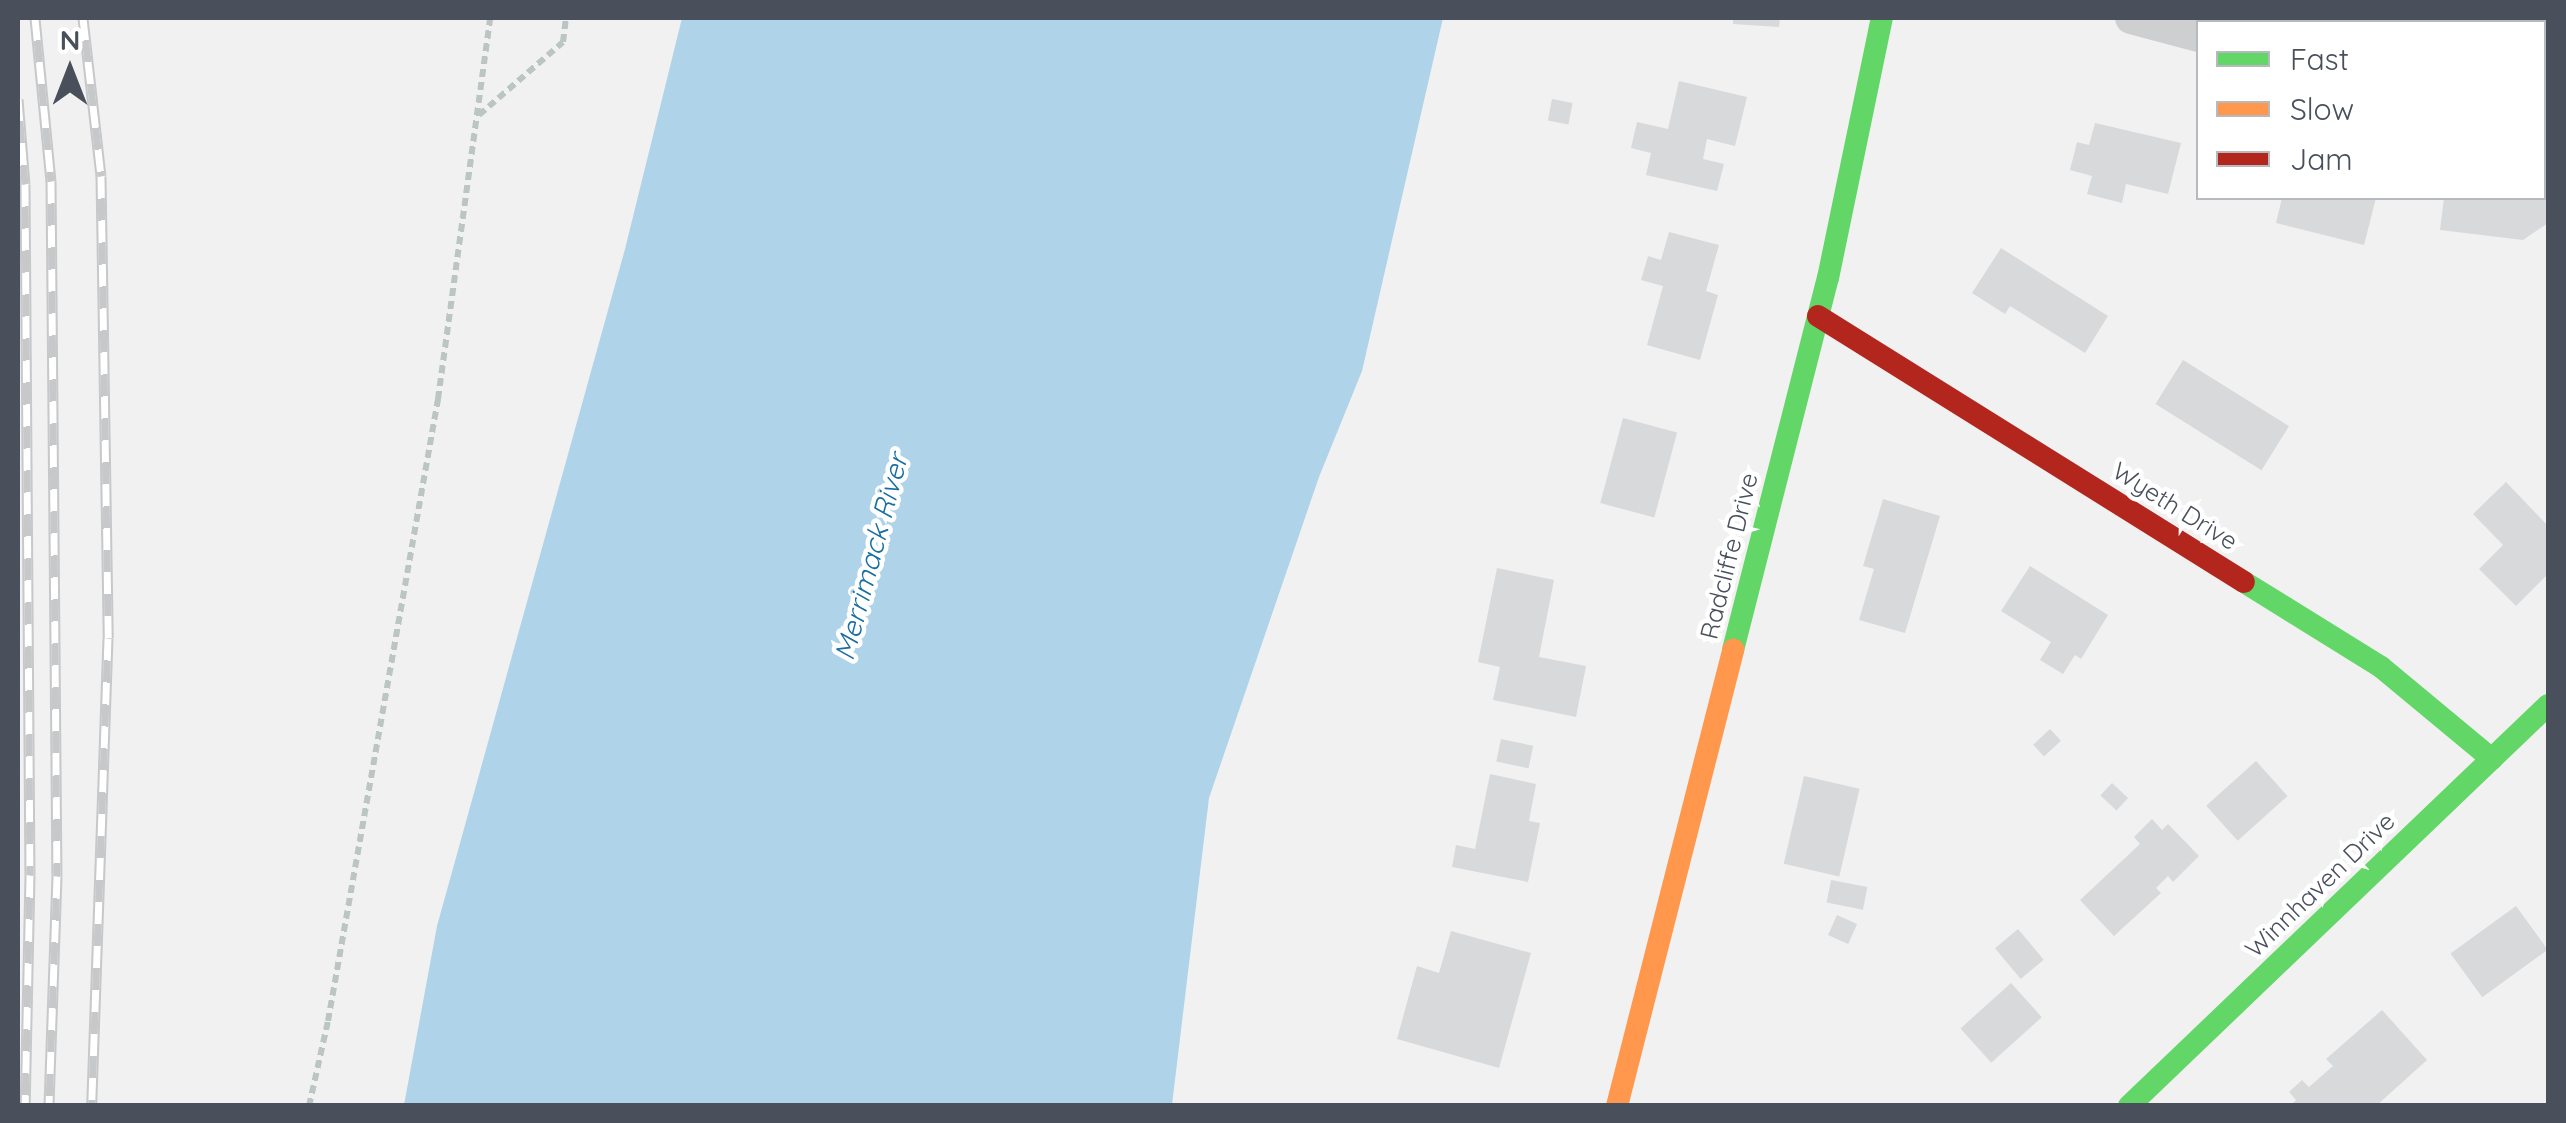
<!DOCTYPE html>
<style>
body{margin:0}
#map{position:relative;width:2566px;height:1123px;overflow:hidden;background:#f1f1f1;font-family:Quicksand,sans-serif}
div>[style]{position:absolute}
.water>*{inset:0;background:#afd4e9}
.building>*{inset:0;background:#d8d9db;transform-origin:0 0}
.path>*{height:6px;margin-top:-3px;transform-origin:0;background:repeating-linear-gradient(90deg,#bbc5c3 0 8px,transparent 0 13px)}
.street>*{height:32px;margin:-16px;padding:0 16px;transform-origin:16px;border-radius:16px;background:#cdcfd1}
.fast>*{height:22px;margin:-11px;padding:0 11px;transform-origin:11px;border-radius:11px;background:#63d668}
.slow>*{height:22px;margin:-11px;padding:0 11px;transform-origin:11px;border-radius:11px;background:#ff974d}
.jam>*{height:22px;margin:-11px;padding:0 11px;transform-origin:11px;border-radius:11px;background:#b3261e}
.rail>*{height:11px;margin-top:-5.5px;transform-origin:0;background:repeating-linear-gradient(90deg,#fff 0 22px,#c7c8ca 0 44px);box-sizing:border-box;border-block:2px solid #c7c8ca}
span{translate:-50% -50%;white-space:nowrap;text-align:center;line-height:1.15;-webkit-text-stroke:9px #fff;paint-order:stroke}
.street-label{font-size:25px;color:#49505c}
.water-label{font-size:28px;color:#186fa0;font-style:italic}
.frame{position:absolute;inset:0;border:20px solid #49505c;pointer-events:none}
.legend{position:absolute;left:2196px;top:20px;width:350px;height:180px;box-sizing:border-box;background:#fff;border:2px solid #b6b9be;margin:0;padding:12px 18px;list-style:none;font-size:30px;color:#49505c}
.legend li{display:flex;align-items:center;gap:20px;height:50px}
.legend b{width:50px;border:2px solid #b6b9be}
.north{position:absolute;left:20px;top:20px;width:100px;height:100px;-webkit-text-stroke:8px #fff;paint-order:stroke;rotate:0deg;font-size:28px;font-weight:700;line-height:40px;text-align:center;color:#49505c}
.north::after{content:'';display:block;margin:auto;width:35px;height:45px;background:#49505c;clip-path:polygon(50% 0,100% 100%,50% 72%,0 100%)}
</style>
<div id="map">
<div class="water">
<div style="clip-path:polygon(682px 18px,1443px 18px,1362px 371px,1319px 477px,1209px 798px,1172px 1105px,404px 1105px,437px 926px,625px 249px)"></div>
</div>
<div class="building">
<div style="clip-path:polygon(1733px 18px,1780px 18px,1779px 27px,1733px 24px)"></div>
<div style="clip-path:polygon(1679px 81px,1747px 97px,1735px 146px,1707px 139px,1703px 159px,1724px 164px,1717px 191px,1646px 175px,1651px 153px,1631px 148px,1637px 122px,1668px 129px)"></div>
<div style="left:1552px;top:99px;width:21px;height:22px;rotate:11deg"></div>
<div style="clip-path:polygon(2095px 123px,2181px 143px,2168px 194px,2126px 184px,2122px 203px,2087px 194px,2092px 176px,2070px 170px,2077px 142px,2089px 145px)"></div>
<div style="clip-path:polygon(2548px 173px,2548px 223px,2523px 240px,2440px 230px,2444px 198px,2544px 198px,2544px 176px)"></div>
<div style="clip-path:polygon(2282px 198px,2376px 198px,2364px 245px,2276px 223px)"></div>
<div style="clip-path:polygon(1669px 232px,1719px 245px,1706px 291px,1718px 295px,1700px 360px,1647px 345px,1663px 286px,1641px 280px,1648px 256px,1661px 260px)"></div>
<div style="clip-path:polygon(2001px 248px,2108px 316px,2085px 353px,2010px 306px,2005px 314px,1972px 293px)"></div>
<div style="left:2183px;top:360px;width:125px;height:52px;rotate:32deg"></div>
<div style="left:1623px;top:418px;width:56px;height:88px;rotate:15deg"></div>
<div style="clip-path:polygon(2506px 482px,2548px 526px,2548px 574px,2516px 606px,2479px 569px,2503px 545px,2473px 514px)"></div>
<div style="clip-path:polygon(1883px 499px,1940px 516px,1905px 633px,1859px 620px,1874px 569px,1863px 566px)"></div>
<div style="clip-path:polygon(2030px 566px,2108px 615px,2081px 659px,2075px 655px,2063px 674px,2040px 660px,2051px 642px,2001px 611px)"></div>
<div style="clip-path:polygon(1497px 568px,1554px 580px,1539px 657px,1586px 666px,1576px 717px,1493px 700px,1500px 667px,1478px 662px)"></div>
<div style="left:2050px;top:729px;width:16px;height:23px;rotate:47deg"></div>
<div style="left:1501px;top:739px;width:33px;height:23px;rotate:12deg"></div>
<div style="left:2256px;top:761px;width:47px;height:67px;rotate:48deg"></div>
<div style="clip-path:polygon(1490px 774px,1536px 784px,1529px 821px,1540px 823px,1528px 882px,1452px 867px,1456px 845px,1475px 849px)"></div>
<div style="left:1804px;top:776px;width:57px;height:90px;rotate:13deg"></div>
<div style="left:2112px;top:783px;width:22px;height:17px;rotate:43deg"></div>
<div style="clip-path:polygon(2152px 819px,2162px 830px,2168px 824px,2199px 856px,2173px 882px,2168px 876px,2156px 888px,2161px 893px,2114px 936px,2080px 900px,2140px 844px,2134px 837px)"></div>
<div style="left:1831px;top:880px;width:37px;height:23px;rotate:11deg"></div>
<div style="left:2516px;top:906px;width:54px;height:81px;rotate:54deg"></div>
<div style="left:1837px;top:915px;width:22px;height:22px;rotate:24deg"></div>
<div style="left:2018px;top:929px;width:40px;height:30px;rotate:50deg"></div>
<div style="clip-path:polygon(1451px 931px,1531px 953px,1499px 1068px,1397px 1039px,1417px 966px,1439px 973px)"></div>
<div style="left:2011px;top:983px;width:46px;height:68px;rotate:48deg"></div>
<div style="clip-path:polygon(2382px 1010px,2427px 1060px,2376px 1106px,2290px 1106px,2296px 1100px,2289px 1092px,2302px 1080px,2309px 1087px,2333px 1066px,2326px 1059px)"></div>
</div>
<div class="path">
<div style="left:479px;top:115px;width:111px;rotate:-41deg"></div>
<div style="left:563px;top:42px;width:24px;rotate:-83deg"></div>
<div style="left:309px;top:1106px;width:87px;rotate:-77.4deg"></div>
<div style="left:328px;top:1021px;width:632px;rotate:-79.97deg"></div>
<div style="left:438px;top:399px;width:385px;rotate:-82.2deg"></div>
</div>
<div class="street">
<div style="left:2131px;top:18px;width:69px;rotate:15deg"></div>
<div style="left:2544px;top:86px;width:4px;rotate:-14deg"></div>
</div>
<div class="fast">
<div style="left:2244px;top:582px;width:161px;rotate:31.8deg"></div>
<div style="left:2381px;top:667px;width:144px;rotate:39.7deg"></div>
<div style="left:1733px;top:650px;width:384px;rotate:-75.7deg"></div>
<div style="left:1828px;top:278px;width:266px;rotate:-78.3deg"></div>
<div style="left:2129px;top:1106px;width:580px;rotate:-43.74deg"></div>
</div>
<div class="slow">
<div style="left:1617px;top:1106px;width:471px;rotate:-75.7deg"></div>
</div>
<div class="jam">
<div style="left:1818px;top:316px;width:502px;rotate:31.98deg"></div>
</div>
<div class="rail">
<div style="left:35px;top:18px;width:164px;rotate:84.4deg"></div>
<div style="left:51px;top:181px;width:695px;rotate:89.51deg"></div>
<div style="left:57px;top:876px;width:230px;rotate:92deg"></div>
<div style="left:83px;top:18px;width:159px;rotate:83.5deg"></div>
<div style="left:101px;top:176px;width:462px;rotate:89.1deg"></div>
<div style="left:108px;top:638px;width:468px;rotate:92deg"></div>
<div style="left:18px;top:99px;width:85px;rotate:85.3deg"></div>
<div style="left:25px;top:184px;width:691px;rotate:89.59deg"></div>
<div style="left:30px;top:875px;width:231px;rotate:91.2deg"></div>
</div>
<div class="street-label">
<span style="left:2175px;top:506px;rotate:32deg">Wyeth Drive</span>
<span style="left:1729px;top:556px;rotate:-76deg">Radcliffe Drive</span>
<span style="left:2320px;top:885px;rotate:-44deg">Winnhaven Drive</span>
</div>
<div class="water-label">
<span style="left:871px;top:557px;rotate:-75deg">Merrimack River</span>
</div>
<div class="frame"></div>
<ul class="legend">
<li><b style="height:12px;background:#63d668"></b>Fast</li>
<li><b style="height:12px;background:#ff974d"></b>Slow</li>
<li><b style="height:12px;background:#b3261e"></b>Jam</li>
</ul>
<div class="north">N</div>
</div>
